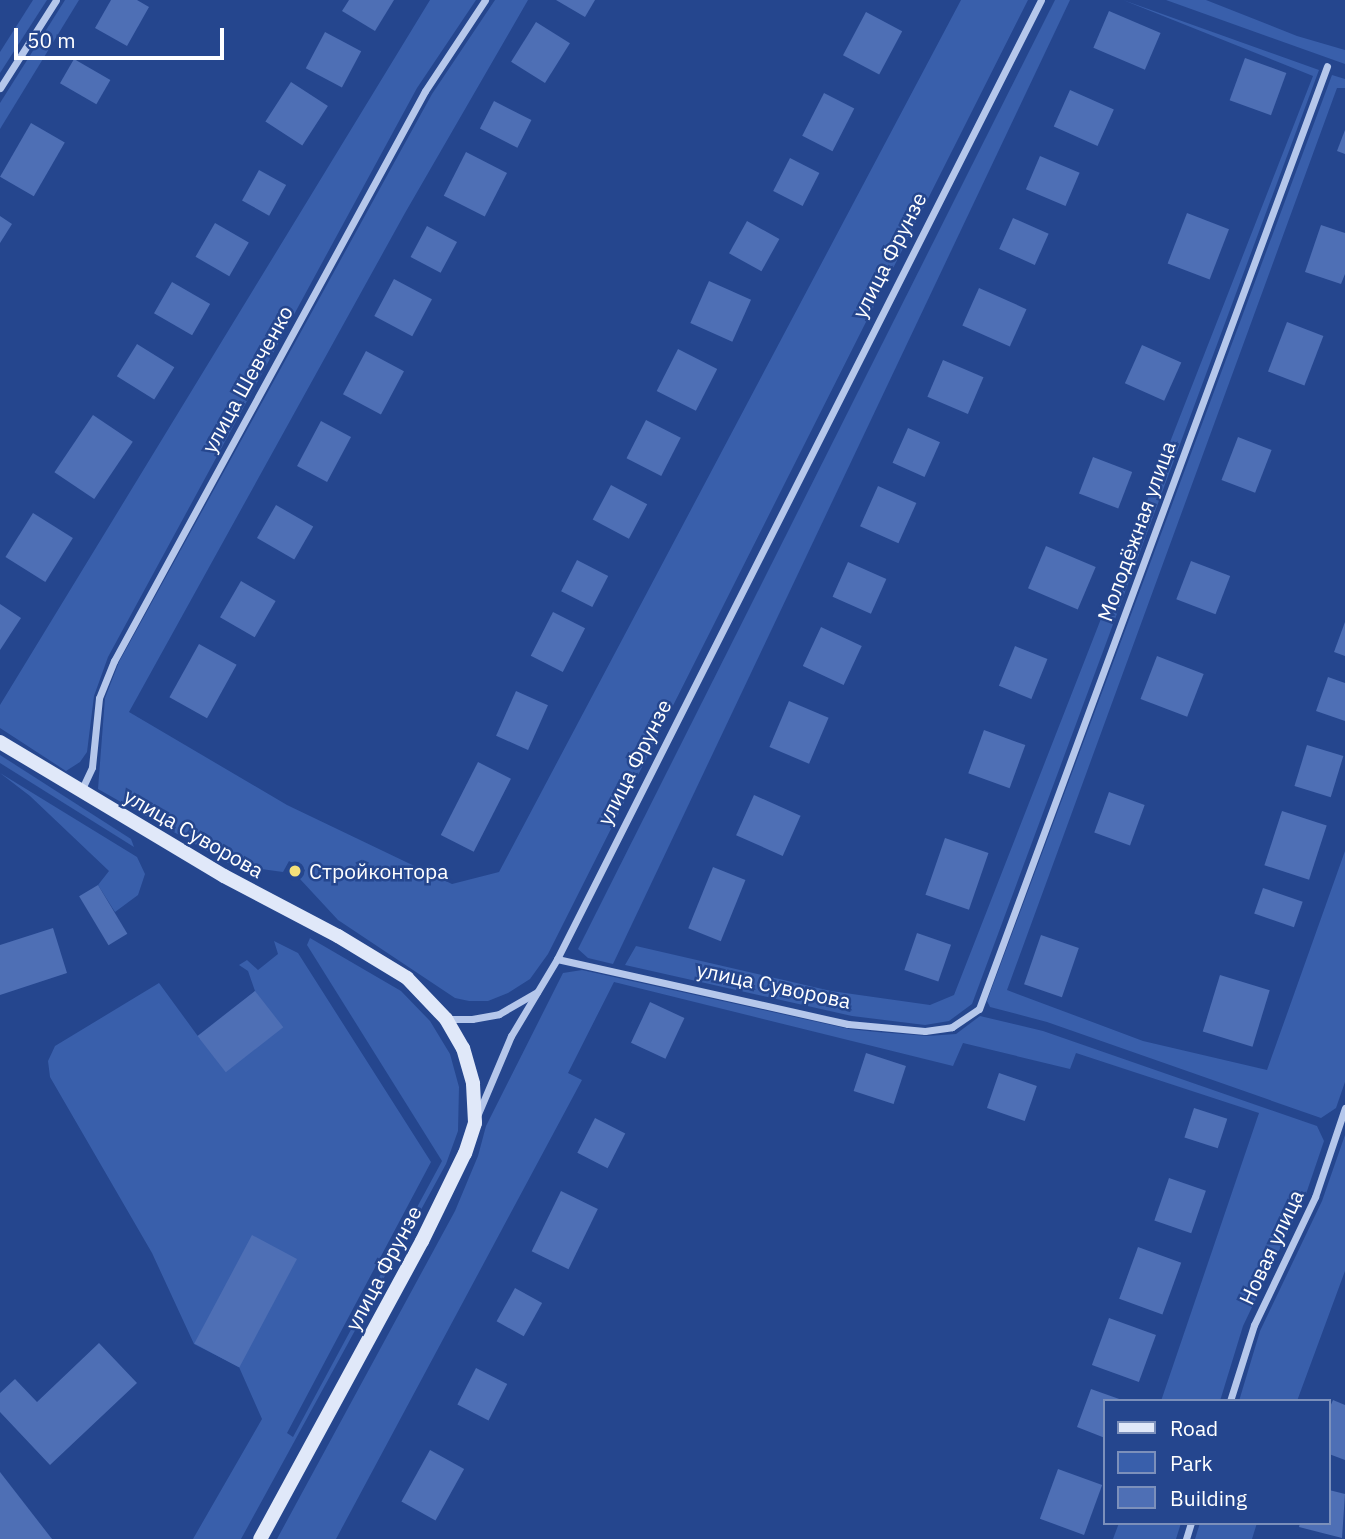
<!DOCTYPE html>
<meta charset="utf-8">
<style>
body{margin:0}
#map{position:relative;width:1345px;height:1539px;overflow:hidden;background:#25468e;font-family:"IBM Plex Sans",sans-serif}
div>[style]{position:absolute}
.green>*{inset:0;background:#395fab}
.building>*{inset:0;background:#4e6fb5;transform-origin:0 0}
.minor>*{height:7px;margin:-3.5px;padding:0 3.5px;transform-origin:3.5px;border-radius:3.5px;background:#b5c7eb}
.secondary>*{height:14px;margin:-7px;padding:0 7px;transform-origin:7px;border-radius:7px;background:#e0e8f9}
.dots>*{width:19px;height:19px;translate:-50% -50%;box-sizing:border-box;border:4px solid #25468e;border-radius:50%}
span{translate:-50% -50%;white-space:nowrap;text-align:center;line-height:1.15;-webkit-text-stroke:5px #25468e;paint-order:stroke}
.street-label{font-size:21px;color:#fff}
.poi-label{font-size:21px;color:#fff}
.left{translate:0 -50%;text-align:left}
.legend{position:absolute;left:1103px;top:1399px;width:228px;height:126px;box-sizing:border-box;background:#25468e;border:2px solid #7c90bb;margin:0;padding:9px 12px;list-style:none;font-size:21px;color:#fff}
.legend li{display:flex;align-items:center;gap:14px;height:35px}
.legend b{width:35px;border:2px solid #7c90bb}
.scale{position:absolute;left:14px;top:28px;width:210px;height:32px;box-sizing:border-box;border:4px solid #fff;border-top:0;padding-left:9px;font-size:21px;line-height:24px;white-space:nowrap;color:#fff;-webkit-text-stroke:5px #25468e;paint-order:stroke}
</style>
<div id="map">
<div class="green">
<div style="clip-path:polygon(33px 0,47px 0,0 73px,0 52px)"></div>
<div style="clip-path:polygon(65px 0,79px 0,0 129px,0 103px)"></div>
<div style="clip-path:polygon(430px 0,476px 0,417px 88px,108px 657px,94px 696px,87px 752px,80px 762px,66px 771px,0 728px,0 705px)"></div>
<div style="clip-path:polygon(495px 0,528px 0,405px 213px,129px 712px,287px 805px,452px 884px,499px 872px,961px 0,1028px 0,548px 954px,530px 979px,508px 993px,488px 1001px,469px 1001px,455px 998px,338px 920px,300px 879px,305px 870px,289px 861px,283px 872px,232px 865px,98px 789px,105px 698px,119px 662px,432px 94px)"></div>
<div style="clip-path:polygon(1055px 0,1070px 0,613px 964px,588px 958px,578px 949px)"></div>
<div style="clip-path:polygon(1123px 0,1319px 70px,972px 1004px,949px 1021px,925px 1025px,852px 1016px,625px 965px,636px 946px,831px 991px,930px 1005px,954px 995px,1313px 76px)"></div>
<div style="clip-path:polygon(1166px 0,1206px 0,1297px 36px,1345px 50px,1345px 64px)"></div>
<div style="clip-path:polygon(1332px 75px,1345px 79px,1345px 88px,1337px 88px,1007px 990px,1143px 1041px,1267px 1070px,1345px 851px,1345px 1082px,1336px 1108px,1321px 1118px,1047px 1022px,990px 1007px,987px 1001px)"></div>
<div style="clip-path:polygon(0 755px,131px 839px,134px 847px,0 763px)"></div>
<div style="clip-path:polygon(0 773px,137px 857px,145px 874px,138px 895px,115px 912px,98px 885px,109px 871px,30px 796px)"></div>
<div style="clip-path:polygon(310px 938px,401px 991px,430px 1021px,450px 1054px,459px 1087px,458px 1131px,446px 1164px,241px 1539px,193px 1539px,262px 1419px,239px 1367px,194px 1344px,152px 1253px,50px 1077px,48px 1061px,55px 1046px,159px 983px,200px 1039px,255px 991px,248px 971px,239px 965px,247px 960px,258px 970px,278px 954px,274px 941px,298px 953px,431px 1162px,287px 1433px,293px 1437px,442px 1161px,307px 945px)"></div>
<div style="clip-path:polygon(582px 970px,849px 1029px,877px 1032px,927px 1036px,956px 1034px,980px 1016px,1043px 1031px,1317px 1126px,1324px 1141px,1306px 1194px,1243px 1326px,1220px 1401px,1161px 1401px,1259px 1113px,1076px 1053px,1070px 1069px,963px 1043px,953px 1066px,614px 982px,568px 1073px,582px 1080px,336px 1539px,277px 1539px,455px 1211px,478px 1156px,486px 1126px,563px 973px)"></div>
<div style="clip-path:polygon(1345px 1135px,1345px 1271px,1297px 1401px,1239px 1401px,1260px 1331px,1322px 1201px)"></div>
<div style="clip-path:polygon(1119px 1523px,1181px 1523px,1176px 1539px,1113px 1539px)"></div>
<div style="clip-path:polygon(1200px 1523px,1257px 1523px,1252px 1539px,1195px 1539px)"></div>
</div>
<div class="building">
<div style="clip-path:polygon(111px 0,137px 0,149px 7px,127px 46px,95px 28px)"></div>
<div style="clip-path:polygon(349px 0,394px 0,375px 31px,342px 11px)"></div>
<div style="clip-path:polygon(556px 0,595px 0,585px 17px)"></div>
<div style="left:1109px;top:11px;width:56px;height:40px;rotate:23deg"></div>
<div style="left:866px;top:12px;width:41px;height:49px;rotate:28deg"></div>
<div style="left:536px;top:22px;width:40px;height:47px;rotate:32deg"></div>
<div style="left:325px;top:32px;width:41px;height:41px;rotate:28deg"></div>
<div style="left:1245px;top:58px;width:44px;height:45px;rotate:20deg"></div>
<div style="left:74px;top:59px;width:42px;height:28px;rotate:30deg"></div>
<div style="left:291px;top:82px;width:44px;height:47px;rotate:33deg"></div>
<div style="left:1070px;top:90px;width:48px;height:40px;rotate:24deg"></div>
<div style="left:824px;top:93px;width:34px;height:48px;rotate:27deg"></div>
<div style="left:494px;top:101px;width:42px;height:31px;rotate:27deg"></div>
<div style="left:31px;top:123px;width:39px;height:62px;rotate:30deg"></div>
<div style="clip-path:polygon(1345px 130px,1345px 154px,1337px 151px)"></div>
<div style="left:466px;top:152px;width:46px;height:49px;rotate:27deg"></div>
<div style="left:1040px;top:156px;width:43px;height:36px;rotate:23deg"></div>
<div style="left:790px;top:158px;width:33px;height:37px;rotate:27deg"></div>
<div style="left:259px;top:170px;width:31px;height:35px;rotate:29deg"></div>
<div style="left:1187px;top:213px;width:45px;height:54px;rotate:21deg"></div>
<div style="clip-path:polygon(0 216px,12px 224px,0 243px)"></div>
<div style="left:1013px;top:218px;width:39px;height:34px;rotate:24deg"></div>
<div style="left:747px;top:221px;width:37px;height:37px;rotate:29deg"></div>
<div style="left:215px;top:223px;width:39px;height:39px;rotate:30deg"></div>
<div style="clip-path:polygon(1321px 225px,1345px 233px,1345px 274px,1341px 284px,1305px 272px)"></div>
<div style="left:427px;top:226px;width:34px;height:35px;rotate:28deg"></div>
<div style="left:394px;top:279px;width:43px;height:42px;rotate:28deg"></div>
<div style="left:709px;top:281px;width:46px;height:46px;rotate:24deg"></div>
<div style="left:172px;top:282px;width:44px;height:36px;rotate:30deg"></div>
<div style="left:979px;top:288px;width:52px;height:41px;rotate:24deg"></div>
<div style="left:1287px;top:322px;width:39px;height:53px;rotate:21deg"></div>
<div style="left:137px;top:344px;width:44px;height:38px;rotate:32deg"></div>
<div style="left:1142px;top:345px;width:43px;height:42px;rotate:24deg"></div>
<div style="left:678px;top:349px;width:44px;height:47px;rotate:27deg"></div>
<div style="left:366px;top:351px;width:43px;height:49px;rotate:28deg"></div>
<div style="left:943px;top:360px;width:44px;height:40px;rotate:23deg"></div>
<div style="left:93px;top:415px;width:48px;height:69px;rotate:34deg"></div>
<div style="left:646px;top:420px;width:39px;height:43px;rotate:27deg"></div>
<div style="left:321px;top:421px;width:34px;height:51px;rotate:28deg"></div>
<div style="left:908px;top:428px;width:35px;height:38px;rotate:24deg"></div>
<div style="left:1238px;top:437px;width:36px;height:46px;rotate:21deg"></div>
<div style="left:1093px;top:457px;width:42px;height:39px;rotate:21deg"></div>
<div style="left:611px;top:485px;width:41px;height:39px;rotate:28deg"></div>
<div style="left:878px;top:486px;width:42px;height:44px;rotate:24deg"></div>
<div style="left:276px;top:505px;width:43px;height:38px;rotate:30deg"></div>
<div style="left:33px;top:513px;width:47px;height:52px;rotate:32deg"></div>
<div style="left:1046px;top:546px;width:54px;height:46px;rotate:23deg"></div>
<div style="left:577px;top:560px;width:35px;height:35px;rotate:27deg"></div>
<div style="left:1191px;top:561px;width:42px;height:41px;rotate:21deg"></div>
<div style="left:848px;top:562px;width:42px;height:38px;rotate:24deg"></div>
<div style="left:241px;top:581px;width:40px;height:42px;rotate:30deg"></div>
<div style="clip-path:polygon(0 604px,21px 618px,0 650px)"></div>
<div style="left:553px;top:612px;width:36px;height:49px;rotate:27deg"></div>
<div style="clip-path:polygon(1345px 622px,1345px 656px,1334px 652px)"></div>
<div style="left:821px;top:627px;width:45px;height:43px;rotate:25deg"></div>
<div style="left:199px;top:644px;width:43px;height:61px;rotate:29deg"></div>
<div style="left:1015px;top:646px;width:35px;height:43px;rotate:22deg"></div>
<div style="left:1157px;top:656px;width:50px;height:46px;rotate:21deg"></div>
<div style="clip-path:polygon(1328px 677px,1345px 683px,1345px 721px,1316px 711px)"></div>
<div style="left:516px;top:691px;width:35px;height:49px;rotate:24deg"></div>
<div style="left:789px;top:701px;width:43px;height:50px;rotate:23deg"></div>
<div style="left:984px;top:730px;width:44px;height:46px;rotate:20deg"></div>
<div style="left:1307px;top:745px;width:38px;height:43px;rotate:17deg"></div>
<div style="left:478px;top:762px;width:37px;height:82px;rotate:27deg"></div>
<div style="left:1109px;top:792px;width:38px;height:43px;rotate:20deg"></div>
<div style="left:754px;top:795px;width:51px;height:44px;rotate:24deg"></div>
<div style="left:1282px;top:811px;width:47px;height:57px;rotate:18deg"></div>
<div style="left:945px;top:838px;width:46px;height:60px;rotate:19deg"></div>
<div style="left:713px;top:867px;width:35px;height:66px;rotate:22deg"></div>
<div style="left:98px;top:885px;width:57px;height:22px;rotate:59deg"></div>
<div style="left:1263px;top:888px;width:42px;height:27px;rotate:19deg"></div>
<div style="clip-path:polygon(53px 928px,67px 973px,0 995px,0 945px)"></div>
<div style="left:917px;top:933px;width:36px;height:39px;rotate:19deg"></div>
<div style="left:1041px;top:935px;width:40px;height:52px;rotate:19deg"></div>
<div style="left:1220px;top:975px;width:52px;height:59px;rotate:17deg"></div>
<div style="left:255px;top:991px;width:46px;height:73px;rotate:52deg"></div>
<div style="left:650px;top:1002px;width:38px;height:45px;rotate:25deg"></div>
<div style="left:866px;top:1053px;width:42px;height:40px;rotate:18deg"></div>
<div style="left:999px;top:1073px;width:40px;height:37px;rotate:19deg"></div>
<div style="left:1194px;top:1108px;width:35px;height:31px;rotate:18deg"></div>
<div style="left:595px;top:1118px;width:34px;height:39px;rotate:27deg"></div>
<div style="left:1169px;top:1178px;width:39px;height:45px;rotate:19deg"></div>
<div style="left:561px;top:1191px;width:41px;height:67px;rotate:26deg"></div>
<div style="left:252px;top:1235px;width:51px;height:123px;rotate:28deg"></div>
<div style="left:1138px;top:1247px;width:46px;height:55px;rotate:20deg"></div>
<div style="left:515px;top:1288px;width:31px;height:38px;rotate:29deg"></div>
<div style="left:1109px;top:1318px;width:50px;height:50px;rotate:20deg"></div>
<div style="clip-path:polygon(99px 1343px,137px 1383px,50px 1465px,0 1412px,0 1393px,15px 1379px,37px 1402px)"></div>
<div style="left:476px;top:1368px;width:35px;height:41px;rotate:27deg"></div>
<div style="clip-path:polygon(1091px 1389px,1122px 1400px,1105px 1401px,1105px 1438px,1077px 1427px)"></div>
<div style="clip-path:polygon(1333px 1400px,1345px 1405px,1345px 1460px,1329px 1454px,1329px 1409px)"></div>
<div style="left:430px;top:1450px;width:39px;height:59px;rotate:29deg"></div>
<div style="left:1058px;top:1469px;width:47px;height:53px;rotate:20deg"></div>
<div style="clip-path:polygon(0 1472px,52px 1539px,0 1539px)"></div>
<div style="clip-path:polygon(1329px 1490px,1345px 1494px,1342px 1538px,1299px 1527px,1300px 1523px,1329px 1523px)"></div>
</div>
<div class="minor">
<div style="left:0;top:88px;width:104px;rotate:-57.5deg"></div>
<div style="left:81px;top:791px;width:26px;rotate:-65deg"></div>
<div style="left:92px;top:767px;width:69px;rotate:-84.2deg"></div>
<div style="left:99px;top:698px;width:40px;rotate:-68deg"></div>
<div style="left:114px;top:661px;width:649px;rotate:-61.38deg"></div>
<div style="left:425px;top:91px;width:109px;rotate:-56.6deg"></div>
<div style="left:557px;top:959px;width:298px;rotate:12.6deg"></div>
<div style="left:848px;top:1024px;width:77px;rotate:5.2deg"></div>
<div style="left:925px;top:1031px;width:27px;rotate:-8deg"></div>
<div style="left:952px;top:1027px;width:32px;rotate:-34deg"></div>
<div style="left:979px;top:1009px;width:1005px;rotate:-69.74deg"></div>
<div style="left:447px;top:1019px;width:25px"></div>
<div style="left:472px;top:1019px;width:27px;rotate:-10deg"></div>
<div style="left:499px;top:1014px;width:44px;rotate:-30.1deg"></div>
<div style="left:478px;top:1114px;width:85px;rotate:-67.1deg"></div>
<div style="left:511px;top:1036px;width:90px;rotate:-59.1deg"></div>
<div style="left:557px;top:959px;width:1074px;rotate:-63.22deg"></div>
<div style="left:1230px;top:1401px;width:80px;rotate:-72.5deg"></div>
<div style="left:1254px;top:1325px;width:142px;rotate:-64.5deg"></div>
<div style="left:1315px;top:1197px;width:94px;rotate:-71.4deg"></div>
<div style="left:1186px;top:1539px;width:17px;rotate:-73deg"></div>
</div>
<div class="secondary">
<div style="left:0;top:742px;width:261px;rotate:30.9deg"></div>
<div style="left:224px;top:876px;width:129px;rotate:27.8deg"></div>
<div style="left:338px;top:936px;width:81px;rotate:31.3deg"></div>
<div style="left:407px;top:978px;width:57px;rotate:46.4deg"></div>
<div style="left:446px;top:1019px;width:34px;rotate:60deg"></div>
<div style="left:463px;top:1048px;width:37px;rotate:74deg"></div>
<div style="left:473px;top:1084px;width:39px;rotate:87deg"></div>
<div style="left:475px;top:1123px;width:32px;rotate:108deg"></div>
<div style="left:465px;top:1153px;width:98px;rotate:116deg"></div>
<div style="left:422px;top:1241px;width:339px;rotate:118.5deg"></div>
</div>
<div class="dots">
<div style="left:295px;top:871px;background:#f5e17a"></div>
</div>
<div class="street-label">
<span style="left:889px;top:255px;rotate:-63deg">улица Фрунзе</span>
<span style="left:247px;top:379px;rotate:-61deg">улица Шевченко</span>
<span style="left:1136px;top:531px;rotate:-70deg">Молодёжная улица</span>
<span style="left:634px;top:762px;rotate:-63deg">улица Фрунзе</span>
<span style="left:194px;top:833px;rotate:30deg">улица Суворова</span>
<span style="left:774px;top:985px;rotate:12deg">улица Суворова</span>
<span style="left:1271px;top:1247px;rotate:-65deg">Новая улица</span>
<span style="left:383px;top:1268px;rotate:-62deg">улица Фрунзе</span>
</div>
<div class="poi-label">
<span class="left" style="left:309px;top:871px">Стройконтора</span>
</div>
<ul class="legend">
<li><b style="height:9px;background:#e0e8f9"></b>Road</li>
<li><b style="height:19px;background:#395fab"></b>Park</li>
<li><b style="height:19px;background:#4e6fb5"></b>Building</li>
</ul>
<div class="scale">50 m</div>
</div>
